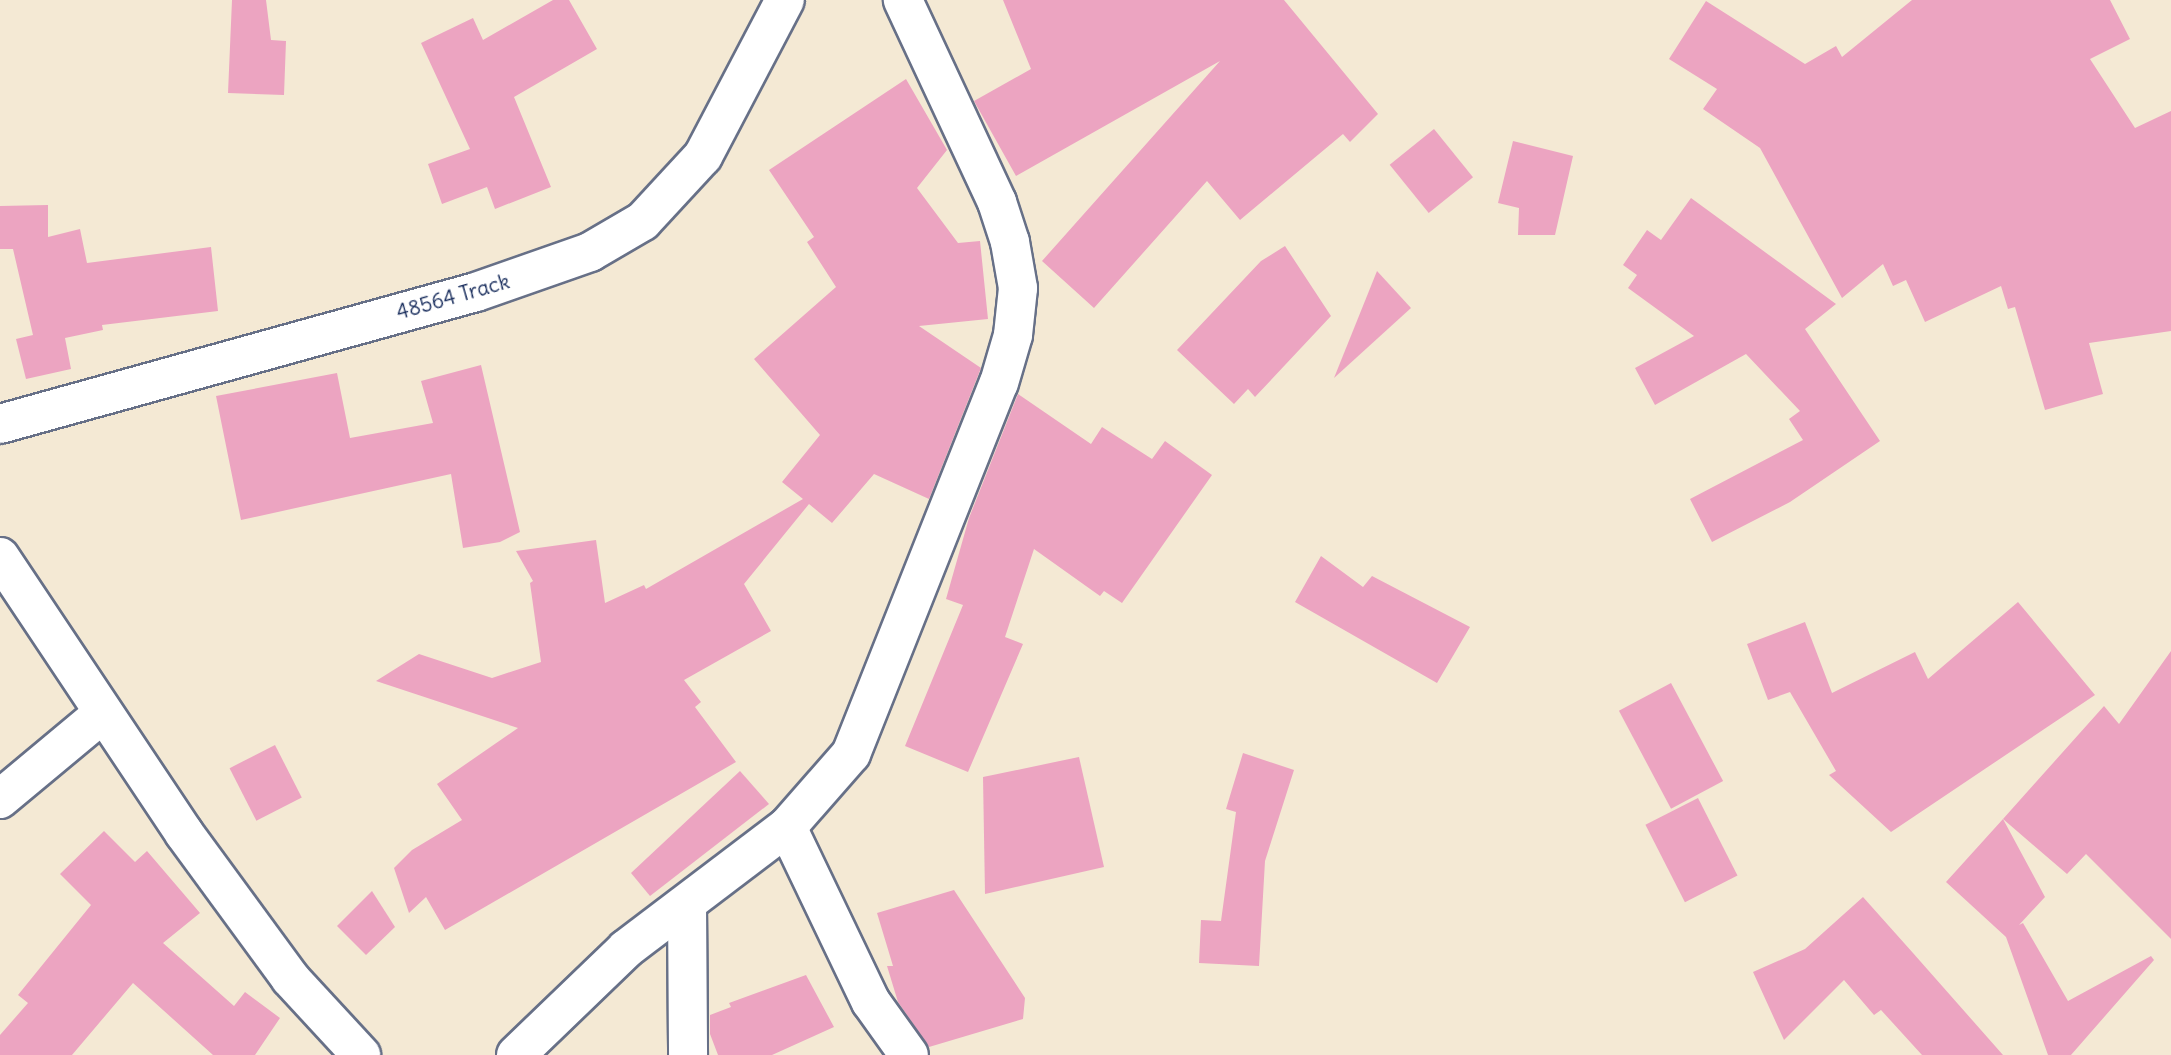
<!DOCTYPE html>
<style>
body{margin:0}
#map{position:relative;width:2171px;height:1055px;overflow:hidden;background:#f4e9d4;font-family:Delius,sans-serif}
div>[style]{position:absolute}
.building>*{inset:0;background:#eca4c1;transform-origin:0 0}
.roads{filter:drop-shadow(2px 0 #677087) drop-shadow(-2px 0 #677087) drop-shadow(0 2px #677087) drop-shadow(0 -2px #677087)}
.minor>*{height:38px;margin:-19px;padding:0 19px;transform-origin:19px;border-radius:19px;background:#fff}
span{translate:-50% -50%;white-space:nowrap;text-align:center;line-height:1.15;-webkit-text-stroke:6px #fff;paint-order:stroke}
.street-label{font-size:21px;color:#1b2f5e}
</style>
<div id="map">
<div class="building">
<div style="clip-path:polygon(232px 0,266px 0,271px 40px,286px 41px,284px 95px,228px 93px)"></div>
<div style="clip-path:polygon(553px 0,569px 0,597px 49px,514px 97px,551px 187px,495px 209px,487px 187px,442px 204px,428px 164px,470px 149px,421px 43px,473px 18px,483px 40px)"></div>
<div style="clip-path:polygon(1003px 0,1284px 0,1378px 114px,1350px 142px,1343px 134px,1240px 220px,1207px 181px,1094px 308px,1042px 261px,1220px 61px,1016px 176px,974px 101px,1031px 69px)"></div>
<div style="clip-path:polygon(1912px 0,2110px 0,2130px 39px,2090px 59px,2135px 128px,2171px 111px,2171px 331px,2089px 343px,2103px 394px,2045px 410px,2015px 307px,2008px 309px,2001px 286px,1925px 322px,1906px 280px,1893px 286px,1883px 264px,1842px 298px,1760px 148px,1703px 109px,1717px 89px,1669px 59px,1706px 1px,1805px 64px,1836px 46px,1842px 57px)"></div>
<div style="clip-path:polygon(906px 79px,947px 150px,917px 188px,958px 243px,980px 241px,988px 319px,919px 326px,981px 368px,929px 499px,874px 474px,832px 523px,809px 504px,744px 584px,771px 631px,684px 680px,701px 702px,695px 707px,736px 762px,445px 930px,426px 897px,409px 913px,394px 868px,412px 850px,462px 820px,437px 784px,518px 728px,376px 681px,419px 654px,492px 678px,541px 662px,530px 583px,533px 581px,516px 551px,596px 540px,605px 603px,644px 585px,646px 589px,803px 499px,782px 482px,820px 435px,754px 359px,836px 287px,807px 242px,814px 237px,769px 170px)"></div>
<div style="left:1434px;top:129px;width:62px;height:57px;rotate:51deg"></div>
<div style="clip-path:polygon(1513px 141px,1573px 156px,1555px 235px,1518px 235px,1519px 208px,1498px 203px)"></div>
<div style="clip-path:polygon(1691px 198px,1836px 304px,1805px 329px,1880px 441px,1790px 502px,1712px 542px,1690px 499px,1803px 440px,1789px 419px,1800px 411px,1746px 354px,1655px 405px,1635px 368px,1694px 336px,1628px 288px,1637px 275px,1623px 265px,1647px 230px,1661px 240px)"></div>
<div style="clip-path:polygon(48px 205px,48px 237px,80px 229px,87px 263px,211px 247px,218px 311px,102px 325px,103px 330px,65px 338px,71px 369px,26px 379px,16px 339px,33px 335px,13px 249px,0 249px,0 206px)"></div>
<div style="clip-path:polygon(1285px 246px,1331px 316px,1255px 397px,1248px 389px,1234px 404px,1177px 350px,1261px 261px)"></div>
<div style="clip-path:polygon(1377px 271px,1411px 308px,1334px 378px)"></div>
<div style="clip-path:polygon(481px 365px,520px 532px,500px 542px,463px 548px,451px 474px,241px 520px,216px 396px,337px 373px,350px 438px,433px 423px,421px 381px)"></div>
<div style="clip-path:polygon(1018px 394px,1091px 444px,1102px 427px,1152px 459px,1165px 441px,1212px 475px,1122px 603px,1104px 591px,1100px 596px,1034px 549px,1005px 637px,1023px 644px,968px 772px,905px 746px,963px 605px,946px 599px,969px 518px)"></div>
<div style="clip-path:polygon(1321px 556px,1363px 587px,1372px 576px,1470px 627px,1437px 683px,1295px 602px)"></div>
<div style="clip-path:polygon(2018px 602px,2095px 695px,1891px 832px,1829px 775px,1836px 771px,1790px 692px,1768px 700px,1747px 644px,1805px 622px,1832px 693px,1915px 652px,1928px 679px)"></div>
<div style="clip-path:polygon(2171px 651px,2171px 939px,2086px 854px,2067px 874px,2003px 819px,2104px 706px,2119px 724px)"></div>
<div style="left:1671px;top:683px;width:111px;height:59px;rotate:62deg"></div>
<div style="left:275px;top:745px;width:59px;height:51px;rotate:63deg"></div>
<div style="clip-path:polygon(1243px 753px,1294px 770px,1265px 861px,1259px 966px,1199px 963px,1201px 920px,1221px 921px,1236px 812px,1226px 809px)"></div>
<div style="clip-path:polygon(1079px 757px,1104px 867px,985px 894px,983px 777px)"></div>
<div style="clip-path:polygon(740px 771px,769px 804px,650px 896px,631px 873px)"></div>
<div style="left:1698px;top:798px;width:87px;height:59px;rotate:63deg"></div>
<div style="clip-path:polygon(2003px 819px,2045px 897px,2019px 925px,2023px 923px,2068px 1001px,2151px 956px,2154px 960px,2071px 1055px,2048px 1055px,2006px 937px,1946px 882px)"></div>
<div style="clip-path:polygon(104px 831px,135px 862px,147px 851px,200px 913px,163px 943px,234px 1006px,245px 992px,280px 1018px,255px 1055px,213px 1055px,133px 983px,72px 1055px,0 1055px,0 1035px,28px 1003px,18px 995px,91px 905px,60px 874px)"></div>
<div style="clip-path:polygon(954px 890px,1025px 998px,1023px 1019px,929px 1047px,898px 1002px,887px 966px,893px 966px,877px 913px)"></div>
<div style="clip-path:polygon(372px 891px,395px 927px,366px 955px,337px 926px)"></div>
<div style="clip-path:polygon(1863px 897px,1913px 953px,2003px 1055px,1922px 1055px,1881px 1010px,1874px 1015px,1844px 980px,1784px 1040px,1753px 972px,1805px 949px)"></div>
<div style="clip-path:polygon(806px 975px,834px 1027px,772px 1055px,718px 1055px,710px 1034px,710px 1015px,731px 1007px,729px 1003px)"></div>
</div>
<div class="roads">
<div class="minor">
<div style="left:0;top:424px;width:494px;rotate:-15.5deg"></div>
<div style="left:476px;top:292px;width:121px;rotate:-19.3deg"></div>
<div style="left:590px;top:252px;width:61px;rotate:-30.3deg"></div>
<div style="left:643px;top:221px;width:88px;rotate:-47.3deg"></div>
<div style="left:703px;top:156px;width:176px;rotate:-62.3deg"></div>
<div style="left:0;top:557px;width:332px;rotate:56.3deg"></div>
<div style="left:184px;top:833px;width:180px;rotate:53.8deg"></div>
<div style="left:290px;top:978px;width:105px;rotate:47.3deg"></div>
<div style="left:0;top:799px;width:133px;rotate:-39.8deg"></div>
<div style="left:787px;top:827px;width:194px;rotate:64.4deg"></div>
<div style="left:871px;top:1002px;width:65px;rotate:54.4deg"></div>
<div style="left:687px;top:904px;width:151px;rotate:89.6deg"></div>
<div style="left:516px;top:1055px;width:153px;rotate:-43.9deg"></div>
<div style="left:626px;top:949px;width:202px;rotate:-37.2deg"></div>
<div style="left:787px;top:827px;width:97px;rotate:-48.8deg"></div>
<div style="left:851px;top:754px;width:399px;rotate:-68.3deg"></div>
<div style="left:999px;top:383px;width:50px;rotate:-73.7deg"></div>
<div style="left:1013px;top:335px;width:47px;rotate:-83.9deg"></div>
<div style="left:1018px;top:288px;width:47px;rotate:-99.9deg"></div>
<div style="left:1010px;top:242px;width:42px;rotate:-108deg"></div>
<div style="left:997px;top:202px;width:223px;rotate:-115deg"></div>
</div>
</div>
<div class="street-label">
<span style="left:453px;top:297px;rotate:-16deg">48564 Track</span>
</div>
</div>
